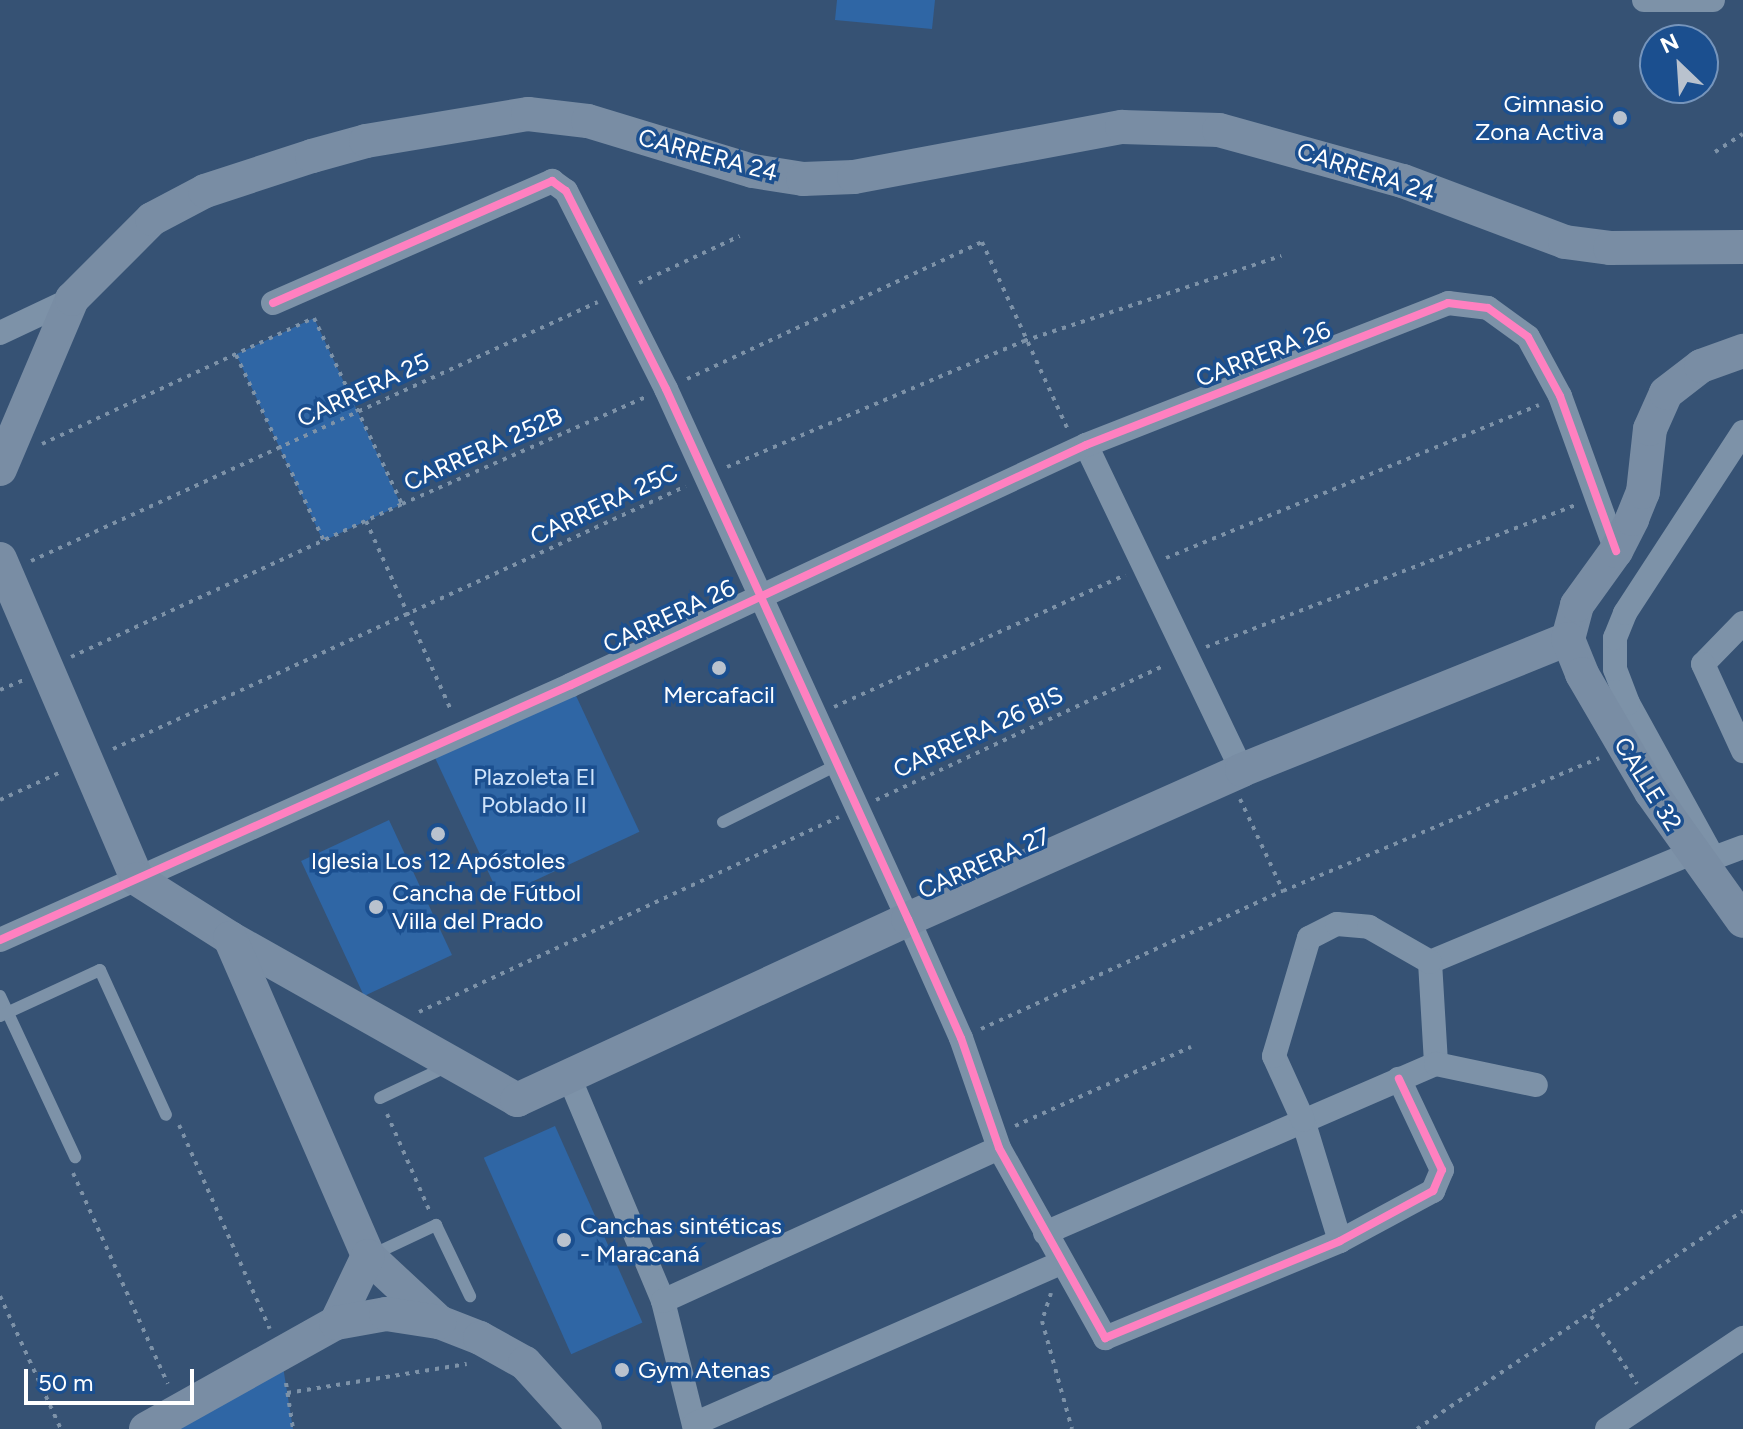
<!DOCTYPE html>
<meta charset="utf-8">
<style>
body{margin:0}
#map{position:relative;width:1743px;height:1429px;overflow:hidden;background:#365274;font-family:Figtree,sans-serif}
div>[style]{position:absolute}
.green>*{inset:0;background:#2f66a5;transform-origin:0 0}
.path>*{height:4px;margin-top:-2px;transform-origin:0;background:repeating-linear-gradient(90deg,#7d92a8 0 4px,transparent 0 10px)}
.lane>*{height:12px;margin:-6px;padding:0 6px;transform-origin:6px;border-radius:6px;background:#7d92a8}
.street>*{height:24px;margin:-12px;padding:0 12px;transform-origin:12px;border-radius:12px;background:#7d92a8}
.secondary>*{height:34px;margin:-17px;padding:0 17px;transform-origin:17px;border-radius:17px;background:#798da4}
.cycleway>*{height:8px;margin:-4px;padding:0 4px;transform-origin:4px;border-radius:4px;background:#ff80c0}
.dots>*{width:22px;height:22px;translate:-50% -50%;box-sizing:border-box;border:4px solid #1b4f8f;border-radius:50%}
span{translate:-50% -50%;white-space:nowrap;text-align:center;line-height:1.15;-webkit-text-stroke:7px #1b4f8f;paint-order:stroke}
.poi-label{font-size:24px;color:#fff}
.right{translate:-100% -50%;text-align:right}
.left{translate:0 -50%;text-align:left}
.street-label{font-size:24px;color:#fff}
.park-label{font-size:24px;color:#cfe3fa}
.north{position:absolute;left:1639px;top:24px;width:80px;height:80px;box-sizing:border-box;background:#1b4f8f;border:2px solid #7695bc;border-radius:50%;rotate:335deg;font-size:22px;font-weight:700;line-height:32px;text-align:center;color:#fff}
.north::after{content:'';display:block;margin:auto;width:28px;height:36px;background:#b9c2ce;clip-path:polygon(50% 0,100% 100%,50% 72%,0 100%)}
.scale{position:absolute;left:24px;top:1369px;width:170px;height:36px;box-sizing:border-box;border:4px solid #fff;border-top:0;padding-left:10px;font-size:24px;line-height:28px;white-space:nowrap;color:#fff;-webkit-text-stroke:6px #1b4f8f;paint-order:stroke}
</style>
<div id="map">
<div class="green">
<div style="clip-path:polygon(837px 0,935px 0,932px 29px,835px 20px)"></div>
<div style="left:314px;top:318px;width:206px;height:86px;rotate:65deg"></div>
<div style="left:571px;top:685px;width:162px;height:154px;rotate:65deg"></div>
<div style="left:389px;top:820px;width:149px;height:97px;rotate:65deg"></div>
<div style="left:555px;top:1126px;width:215px;height:78px;rotate:66deg"></div>
<div style="clip-path:polygon(281px 1354px,293px 1429px,146px 1429px)"></div>
</div>
<div class="path">
<div style="left:1715px;top:152px;width:33px;rotate:-33deg"></div>
<div style="left:639px;top:283px;width:111px;rotate:-25deg"></div>
<div style="left:236px;top:355px;width:206px;rotate:64.7deg"></div>
<div style="left:687px;top:379px;width:325px;rotate:-24.9deg"></div>
<div style="left:982px;top:242px;width:207px;rotate:65.4deg"></div>
<div style="left:42px;top:444px;width:300px;rotate:-24.9deg"></div>
<div style="left:314px;top:318px;width:206px;rotate:64.7deg"></div>
<div style="left:727px;top:467px;width:323px;rotate:-23deg"></div>
<div style="left:1024px;top:341px;width:271px;rotate:-18.3deg"></div>
<div style="left:366px;top:521px;width:209px;rotate:65.8deg"></div>
<div style="left:1166px;top:558px;width:403px;rotate:-22.3deg"></div>
<div style="left:31px;top:561px;width:623px;rotate:-24.55deg"></div>
<div style="left:1206px;top:647px;width:395px;rotate:-21deg"></div>
<div style="left:71px;top:657px;width:365px;rotate:-24.8deg"></div>
<div style="left:402px;top:504px;width:266px;rotate:-23.7deg"></div>
<div style="left:0;top:690px;width:25px;rotate:-23deg"></div>
<div style="left:834px;top:707px;width:320px;rotate:-24.4deg"></div>
<div style="left:113px;top:749px;width:630px;rotate:-24.65deg"></div>
<div style="left:1240px;top:799px;width:102px;rotate:64.9deg"></div>
<div style="left:0;top:800px;width:67px;rotate:-24.7deg"></div>
<div style="left:876px;top:800px;width:319px;rotate:-25deg"></div>
<div style="left:419px;top:1012px;width:463px;rotate:-24.9deg"></div>
<div style="left:981px;top:1029px;width:332px;rotate:-24.6deg"></div>
<div style="left:1283px;top:891px;width:343px;rotate:-22.8deg"></div>
<div style="left:387px;top:1114px;width:107px;rotate:66.3deg"></div>
<div style="left:179px;top:1125px;width:223px;rotate:66deg"></div>
<div style="left:1015px;top:1126px;width:193px;rotate:-24.2deg"></div>
<div style="left:73px;top:1173px;width:231px;rotate:65.8deg"></div>
<div style="left:1051px;top:1293px;width:29px;rotate:108deg"></div>
<div style="left:1042px;top:1321px;width:112px;rotate:74.5deg"></div>
<div style="left:0;top:1296px;width:146px;rotate:65.4deg"></div>
<div style="left:1591px;top:1316px;width:82px;rotate:55.9deg"></div>
<div style="left:286px;top:1383px;width:47px;rotate:81.3deg"></div>
<div style="left:287px;top:1393px;width:182px;rotate:-9.2deg"></div>
<div style="left:1417px;top:1429px;width:392px;rotate:-33.8deg"></div>
</div>
<div class="lane">
<div style="left:723px;top:822px;width:127px;rotate:-26.6deg"></div>
<div style="left:0;top:996px;width:178px;rotate:65deg"></div>
<div style="left:0;top:1016px;width:110px;rotate:-24.7deg"></div>
<div style="left:100px;top:970px;width:159px;rotate:65.5deg"></div>
<div style="left:380px;top:1098px;width:73px;rotate:-25.2deg"></div>
<div style="left:372px;top:1255px;width:71px;rotate:-25.1deg"></div>
<div style="left:436px;top:1225px;width:79px;rotate:64.4deg"></div>
</div>
<div class="street">
<div style="left:1644px;top:0;width:69px"></div>
<div style="left:273px;top:303px;width:305px;rotate:-23.6deg"></div>
<div style="left:552px;top:181px;width:17px;rotate:36deg"></div>
<div style="left:566px;top:191px;width:222px;rotate:63.2deg"></div>
<div style="left:666px;top:389px;width:583px;rotate:65.46deg"></div>
<div style="left:908px;top:919px;width:130px;rotate:66deg"></div>
<div style="left:961px;top:1038px;width:116px;rotate:70.9deg"></div>
<div style="left:999px;top:1148px;width:218px;rotate:60.8deg"></div>
<div style="left:1105px;top:1338px;width:254px;rotate:-22.4deg"></div>
<div style="left:1340px;top:1241px;width:106px;rotate:-28.3deg"></div>
<div style="left:1433px;top:1191px;width:23px;rotate:-67deg"></div>
<div style="left:1442px;top:1170px;width:101px;rotate:-115.3deg"></div>
<div style="left:0;top:333px;width:80px;rotate:-25.3deg"></div>
<div style="left:1086px;top:445px;width:361px;rotate:64.4deg"></div>
<div style="left:1743px;top:623px;width:57px;rotate:134.3deg"></div>
<div style="left:1703px;top:664px;width:96px;rotate:65.3deg"></div>
<div style="left:1709px;top:850px;width:168px;rotate:-118.9deg"></div>
<div style="left:1628px;top:703px;width:36px;rotate:-111deg"></div>
<div style="left:1615px;top:669px;width:31px;rotate:-90deg"></div>
<div style="left:1615px;top:638px;width:27px;rotate:-68deg"></div>
<div style="left:1625px;top:613px;width:216px;rotate:-56.9deg"></div>
<div style="left:1700px;top:863px;width:46px;rotate:-20.4deg"></div>
<div style="left:0;top:940px;width:625px;rotate:-24.06deg"></div>
<div style="left:571px;top:685px;width:568px;rotate:-24.99deg"></div>
<div style="left:1086px;top:445px;width:389px;rotate:-21.4deg"></div>
<div style="left:1448px;top:303px;width:40px;rotate:7.1deg"></div>
<div style="left:1488px;top:308px;width:49px;rotate:35.9deg"></div>
<div style="left:1528px;top:337px;width:67px;rotate:61.5deg"></div>
<div style="left:1560px;top:396px;width:165px;rotate:70.1deg"></div>
<div style="left:1430px;top:962px;width:284px;rotate:-22.6deg"></div>
<div style="left:1430px;top:962px;width:102px;rotate:86.6deg"></div>
<div style="left:569px;top:1077px;width:243px;rotate:67.2deg"></div>
<div style="left:663px;top:1301px;width:132px;rotate:76deg"></div>
<div style="left:1045px;top:1233px;width:426px;rotate:-23.4deg"></div>
<div style="left:1436px;top:1064px;width:102px;rotate:11.9deg"></div>
<div style="left:1340px;top:1241px;width:127px;rotate:-107deg"></div>
<div style="left:1303px;top:1120px;width:70px;rotate:-114.4deg"></div>
<div style="left:1274px;top:1056px;width:123px;rotate:-73.5deg"></div>
<div style="left:1309px;top:938px;width:31px;rotate:-27deg"></div>
<div style="left:1337px;top:924px;width:32px;rotate:5deg"></div>
<div style="left:1369px;top:927px;width:70px;rotate:29.8deg"></div>
<div style="left:663px;top:1301px;width:369px;rotate:-24.5deg"></div>
<div style="left:694px;top:1424px;width:401px;rotate:-23.7deg"></div>
<div style="left:1607px;top:1429px;width:164px;rotate:-33.8deg"></div>
</div>
<div class="secondary">
<div style="left:0;top:469px;width:185px;rotate:-67deg"></div>
<div style="left:72px;top:299px;width:113px;rotate:-45deg"></div>
<div style="left:152px;top:219px;width:60px;rotate:-27.8deg"></div>
<div style="left:205px;top:191px;width:113px;rotate:-18.1deg"></div>
<div style="left:312px;top:156px;width:56px;rotate:-15.5deg"></div>
<div style="left:366px;top:141px;width:164px;rotate:-9.5deg"></div>
<div style="left:528px;top:114px;width:60px;rotate:6.7deg"></div>
<div style="left:588px;top:121px;width:172px;rotate:16.9deg"></div>
<div style="left:753px;top:171px;width:51px;rotate:9.1deg"></div>
<div style="left:803px;top:179px;width:51px;rotate:-2.2deg"></div>
<div style="left:854px;top:177px;width:273px;rotate:-10.6deg"></div>
<div style="left:1122px;top:127px;width:97px;rotate:1.8deg"></div>
<div style="left:1219px;top:130px;width:191px;rotate:15.5deg"></div>
<div style="left:1403px;top:181px;width:173px;rotate:20.6deg"></div>
<div style="left:1565px;top:242px;width:45px;rotate:7.6deg"></div>
<div style="left:1610px;top:248px;width:133px;rotate:-0.4deg"></div>
<div style="left:0;top:559px;width:348px;rotate:66.8deg"></div>
<div style="left:137px;top:879px;width:110px;rotate:32.4deg"></div>
<div style="left:230px;top:938px;width:330px;rotate:29.4deg"></div>
<div style="left:517px;top:1100px;width:431px;rotate:-24.8deg"></div>
<div style="left:908px;top:919px;width:366px;rotate:-24deg"></div>
<div style="left:1242px;top:770px;width:351px;rotate:-21.9deg"></div>
<div style="left:1568px;top:639px;width:35px;rotate:-75deg"></div>
<div style="left:1577px;top:605px;width:67px;rotate:-54.2deg"></div>
<div style="left:1616px;top:551px;width:36px;rotate:-63deg"></div>
<div style="left:1632px;top:519px;width:29px;rotate:-68deg"></div>
<div style="left:1643px;top:492px;width:63px;rotate:-83.7deg"></div>
<div style="left:1650px;top:429px;width:39px;rotate:-66deg"></div>
<div style="left:1666px;top:393px;width:44px;rotate:-37.6deg"></div>
<div style="left:1701px;top:366px;width:45px;rotate:-19.7deg"></div>
<div style="left:1568px;top:639px;width:38px;rotate:68deg"></div>
<div style="left:1582px;top:674px;width:137px;rotate:59.7deg"></div>
<div style="left:1651px;top:792px;width:158px;rotate:54.5deg"></div>
<div style="left:230px;top:938px;width:347px;rotate:66.5deg"></div>
<div style="left:368px;top:1256px;width:97px;rotate:42.9deg"></div>
<div style="left:439px;top:1322px;width:44px;rotate:21.3deg"></div>
<div style="left:480px;top:1338px;width:51px;rotate:29.1deg"></div>
<div style="left:525px;top:1363px;width:89px;rotate:47.7deg"></div>
<div style="left:336px;top:1323px;width:74px;rotate:-64.5deg"></div>
<div style="left:146px;top:1429px;width:218px;rotate:-29.2deg"></div>
<div style="left:336px;top:1323px;width:51px;rotate:-10.2deg"></div>
<div style="left:386px;top:1314px;width:54px;rotate:8.6deg"></div>
</div>
<div class="cycleway">
<div style="left:273px;top:303px;width:305px;rotate:-23.6deg"></div>
<div style="left:552px;top:181px;width:17px;rotate:36deg"></div>
<div style="left:566px;top:191px;width:222px;rotate:63.2deg"></div>
<div style="left:666px;top:389px;width:583px;rotate:65.46deg"></div>
<div style="left:908px;top:919px;width:130px;rotate:66deg"></div>
<div style="left:961px;top:1038px;width:116px;rotate:70.9deg"></div>
<div style="left:999px;top:1148px;width:218px;rotate:60.8deg"></div>
<div style="left:1105px;top:1338px;width:254px;rotate:-22.4deg"></div>
<div style="left:1340px;top:1241px;width:106px;rotate:-28.3deg"></div>
<div style="left:1433px;top:1191px;width:23px;rotate:-67deg"></div>
<div style="left:1442px;top:1170px;width:101px;rotate:-115.3deg"></div>
<div style="left:0;top:940px;width:625px;rotate:-24.06deg"></div>
<div style="left:571px;top:685px;width:568px;rotate:-24.99deg"></div>
<div style="left:1086px;top:445px;width:389px;rotate:-21.4deg"></div>
<div style="left:1448px;top:303px;width:40px;rotate:7.1deg"></div>
<div style="left:1488px;top:308px;width:49px;rotate:35.9deg"></div>
<div style="left:1528px;top:337px;width:67px;rotate:61.5deg"></div>
<div style="left:1560px;top:396px;width:165px;rotate:70.1deg"></div>
</div>
<div class="dots">
<div style="left:1620px;top:118px;background:#b9c2ce"></div>
<div style="left:719px;top:668px;background:#b9c2ce"></div>
<div style="left:438px;top:834px;background:#b9c2ce"></div>
<div style="left:376px;top:907px;background:#b9c2ce"></div>
<div style="left:564px;top:1240px;background:#b9c2ce"></div>
<div style="left:622px;top:1370px;background:#b9c2ce"></div>
</div>
<div class="poi-label">
<span class="right" style="left:1604px;top:118px">Gimnasio<br>Zona Activa</span>
<span style="left:719px;top:695px">Mercafacil</span>
<span style="left:438px;top:861px">Iglesia Los 12 Apóstoles</span>
<span class="left" style="left:392px;top:907px">Cancha de Fútbol<br>Villa del Prado</span>
<span class="left" style="left:580px;top:1240px">Canchas sintéticas<br>- Maracaná</span>
<span class="left" style="left:638px;top:1370px">Gym Atenas</span>
</div>
<div class="street-label">
<span style="left:708px;top:155px;rotate:15deg">CARRERA 24</span>
<span style="left:1366px;top:172px;rotate:18deg">CARRERA 24</span>
<span style="left:1263px;top:354px;rotate:-21deg">CARRERA 26</span>
<span style="left:363px;top:390px;rotate:-25deg">CARRERA 25</span>
<span style="left:483px;top:449px;rotate:-24deg">CARRERA 252B</span>
<span style="left:604px;top:504px;rotate:-25deg">CARRERA 25C</span>
<span style="left:669px;top:616px;rotate:-25deg">CARRERA 26</span>
<span style="left:978px;top:732px;rotate:-25deg">CARRERA 26 BIS</span>
<span style="left:1648px;top:784px;rotate:58deg">CALLE 32</span>
<span style="left:984px;top:863px;rotate:-24deg">CARRERA 27</span>
</div>
<div class="park-label">
<span style="left:534px;top:791px">Plazoleta El<br>Poblado II</span>
</div>
<div class="north">N</div>
<div class="scale">50 m</div>
</div>
